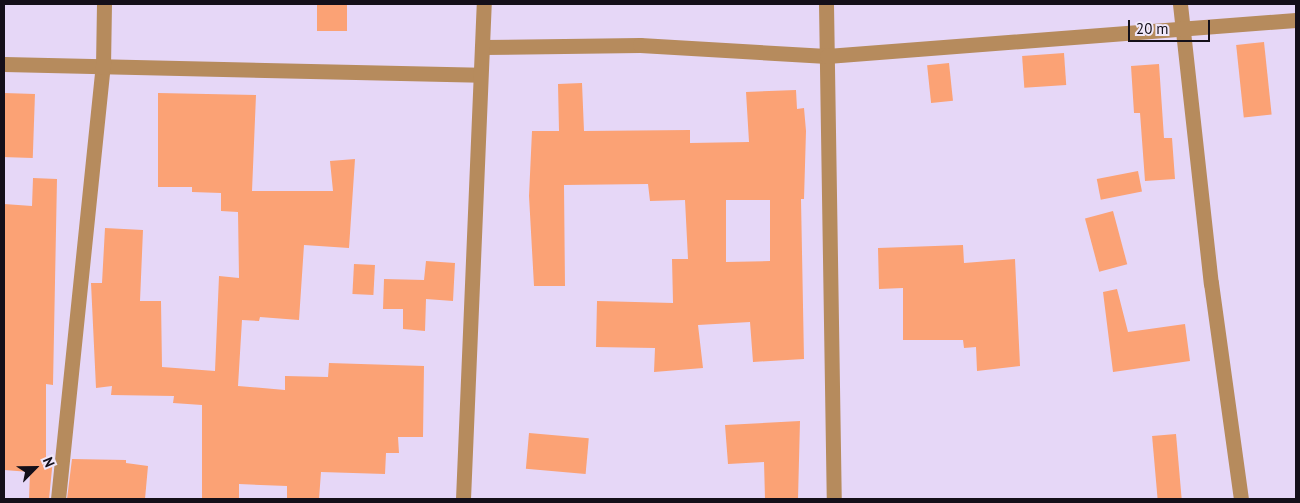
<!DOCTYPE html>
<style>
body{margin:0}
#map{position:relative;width:1300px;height:503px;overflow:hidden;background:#e6d7f7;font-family:"PT Sans",sans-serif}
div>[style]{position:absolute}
.building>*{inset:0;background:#fba275;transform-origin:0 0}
.street>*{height:15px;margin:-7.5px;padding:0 7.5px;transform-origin:7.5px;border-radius:7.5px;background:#b68b5d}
span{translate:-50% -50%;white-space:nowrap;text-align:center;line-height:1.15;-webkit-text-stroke:4px #f0e7fa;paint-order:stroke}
.frame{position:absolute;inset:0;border:5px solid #140f19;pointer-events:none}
.north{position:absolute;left:10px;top:443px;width:50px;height:50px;-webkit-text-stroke:4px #f0e7fa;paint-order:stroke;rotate:67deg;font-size:14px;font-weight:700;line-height:20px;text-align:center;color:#140f19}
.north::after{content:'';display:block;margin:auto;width:18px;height:22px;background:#140f19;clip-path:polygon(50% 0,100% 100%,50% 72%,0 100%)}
.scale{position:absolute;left:1128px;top:20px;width:82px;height:22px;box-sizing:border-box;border:2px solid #140f19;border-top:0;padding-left:6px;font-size:15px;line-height:18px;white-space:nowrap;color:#140f19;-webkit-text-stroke:4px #f0e7fa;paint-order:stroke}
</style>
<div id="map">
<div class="building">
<div style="left:317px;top:4px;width:30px;height:27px"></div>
<div style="left:1264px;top:42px;width:73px;height:28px;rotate:84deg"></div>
<div style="left:1064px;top:53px;width:32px;height:42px;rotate:86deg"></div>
<div style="left:949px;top:63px;width:38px;height:22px;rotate:84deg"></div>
<div style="clip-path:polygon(1159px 64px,1164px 138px,1172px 138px,1175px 179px,1145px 181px,1140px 113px,1134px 113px,1131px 66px)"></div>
<div style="clip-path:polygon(evenodd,582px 83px,584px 131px,690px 130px,690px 143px,749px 142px,746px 92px,796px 90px,797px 109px,804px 108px,806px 131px,804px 199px,801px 199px,804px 359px,753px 362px,750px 322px,698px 325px,703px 368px,654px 372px,655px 348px,596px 347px,597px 301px,673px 303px,672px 259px,688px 259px,685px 200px,650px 201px,648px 184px,564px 185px,565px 286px,534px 286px,529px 196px,532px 131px,559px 131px,558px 84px,582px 83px,726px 200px,770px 200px,770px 261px,726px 262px,726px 200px)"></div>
<div style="left:4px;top:93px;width:31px;height:64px;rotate:2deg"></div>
<div style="clip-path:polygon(158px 93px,256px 95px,252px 191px,333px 191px,330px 161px,355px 159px,349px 248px,304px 245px,299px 320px,260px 317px,259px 321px,242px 320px,238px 386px,285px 390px,285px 376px,328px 377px,329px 363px,424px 366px,423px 437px,398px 437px,399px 453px,386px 453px,385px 474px,321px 472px,319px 499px,287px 499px,287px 486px,239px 484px,239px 499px,202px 499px,202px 405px,173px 403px,174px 396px,111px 395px,112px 386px,96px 388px,91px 283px,102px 283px,105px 228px,143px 230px,140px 301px,161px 301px,162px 367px,215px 371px,219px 276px,239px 278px,238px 212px,221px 211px,221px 193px,192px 192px,192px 187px,158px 187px)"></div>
<div style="left:1138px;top:171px;width:21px;height:42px;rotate:79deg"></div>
<div style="clip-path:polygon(33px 178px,57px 179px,53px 385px,46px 384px,46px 459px,53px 459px,49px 499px,29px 499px,30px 472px,4px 470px,4px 204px,32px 206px)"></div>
<div style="left:1113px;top:211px;width:55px;height:29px;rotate:75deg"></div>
<div style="clip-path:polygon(963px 245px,964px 263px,1015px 259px,1020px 366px,977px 371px,976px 347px,964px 348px,963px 340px,903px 340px,903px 288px,879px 289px,878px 248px)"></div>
<div style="clip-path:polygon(426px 261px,455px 263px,453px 301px,426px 299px,425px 331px,403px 329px,403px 309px,383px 309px,384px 279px,424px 280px)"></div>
<div style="left:354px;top:264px;width:21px;height:30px;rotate:3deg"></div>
<div style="clip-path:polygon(1117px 289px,1128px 332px,1185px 324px,1190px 361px,1113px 372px,1103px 292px)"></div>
<div style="clip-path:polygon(800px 421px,798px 499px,765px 499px,764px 462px,728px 464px,725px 425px)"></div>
<div style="left:529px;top:433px;width:60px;height:36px;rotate:5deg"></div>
<div style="left:1176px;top:434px;width:65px;height:24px;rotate:85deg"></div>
<div style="clip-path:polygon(72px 459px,126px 460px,126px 463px,148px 466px,145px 499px,67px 499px)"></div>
</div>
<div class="street">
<div style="left:826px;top:4px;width:495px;rotate:89.1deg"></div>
<div style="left:1180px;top:4px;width:281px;rotate:83.7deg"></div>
<div style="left:1211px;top:283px;width:218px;rotate:82.1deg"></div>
<div style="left:482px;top:47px;width:158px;rotate:-0.7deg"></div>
<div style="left:640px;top:45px;width:187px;rotate:3.4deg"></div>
<div style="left:827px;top:56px;width:470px;rotate:-4.4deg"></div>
<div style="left:4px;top:64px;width:476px;rotate:1.3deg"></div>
<div style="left:58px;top:499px;width:434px;rotate:-84.1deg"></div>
<div style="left:103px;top:67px;width:63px;rotate:-89.1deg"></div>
<div style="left:463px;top:499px;width:495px;rotate:-87.6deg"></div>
</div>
<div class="frame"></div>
<div class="north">N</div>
<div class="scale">20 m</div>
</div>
